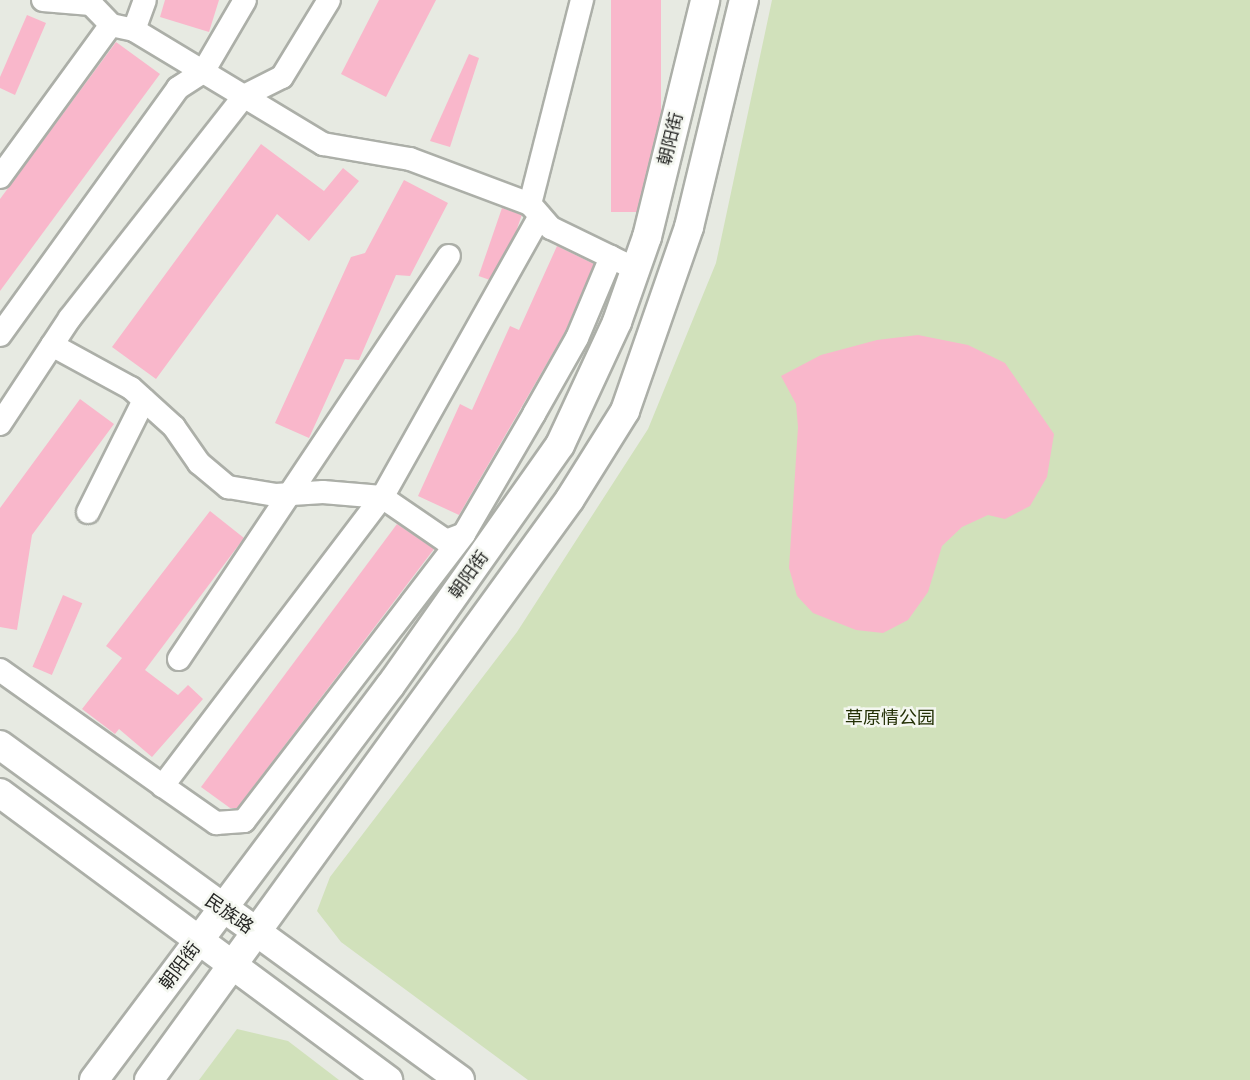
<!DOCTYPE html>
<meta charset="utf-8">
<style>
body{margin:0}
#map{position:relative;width:1250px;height:1080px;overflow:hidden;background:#e7eae2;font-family:"Varela Round","Noto Sans SC",sans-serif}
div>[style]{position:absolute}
.green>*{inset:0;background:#d1e1bb}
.building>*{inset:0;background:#f9b7cb;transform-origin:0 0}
.roads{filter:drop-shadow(2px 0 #acafa8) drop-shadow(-2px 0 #acafa8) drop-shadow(0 2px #acafa8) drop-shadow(0 -2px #acafa8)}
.minor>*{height:22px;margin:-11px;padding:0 11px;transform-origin:11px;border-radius:11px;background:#fff}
.tertiary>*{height:28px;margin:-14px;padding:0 14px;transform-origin:14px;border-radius:14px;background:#fff}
span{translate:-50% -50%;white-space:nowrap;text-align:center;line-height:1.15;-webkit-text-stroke:5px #f4f7f0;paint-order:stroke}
.street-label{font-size:18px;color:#252624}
.park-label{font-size:18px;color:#233005}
</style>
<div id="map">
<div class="green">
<div style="clip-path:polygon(772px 0,1250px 0,1250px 1080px,528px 1080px,341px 942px,317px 911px,330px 877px,517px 632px,648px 429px,716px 263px)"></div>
<div style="clip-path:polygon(237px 1029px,288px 1041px,339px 1080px,199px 1080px)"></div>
</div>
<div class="building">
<div style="clip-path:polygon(165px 0,219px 0,209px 32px,160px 17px)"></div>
<div style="clip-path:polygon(379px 0,436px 0,386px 97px,341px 74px)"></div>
<div style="left:611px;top:0;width:50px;height:212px"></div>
<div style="clip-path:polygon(27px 15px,46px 23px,15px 95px,0 88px,0 77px)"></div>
<div style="clip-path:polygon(116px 42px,160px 74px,0 291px,0 199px)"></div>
<div style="clip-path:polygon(469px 54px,479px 58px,450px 147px,430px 141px)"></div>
<div style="clip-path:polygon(261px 144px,324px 191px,343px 168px,359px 181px,309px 241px,277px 214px,156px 379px,112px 347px)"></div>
<div style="clip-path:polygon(404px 180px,448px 203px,410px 276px,396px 275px,359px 360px,345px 359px,309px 438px,275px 423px,351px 257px,365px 253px)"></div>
<div style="left:502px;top:208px;width:21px;height:72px;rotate:19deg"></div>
<div style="clip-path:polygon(557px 246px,594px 264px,565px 332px,459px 515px,418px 496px,460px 404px,472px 410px,510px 326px,519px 330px)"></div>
<div style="clip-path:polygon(918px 335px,968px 345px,1005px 363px,1054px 434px,1047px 477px,1030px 506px,1005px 519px,988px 515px,962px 527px,942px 546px,928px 592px,908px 620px,883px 633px,856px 630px,813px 613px,797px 596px,789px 568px,798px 427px,796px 404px,781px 376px,821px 355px,877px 340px)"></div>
<div style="clip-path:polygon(80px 399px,114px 424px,32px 535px,17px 630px,0 627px,0 508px)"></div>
<div style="clip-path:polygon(210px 511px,244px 538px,145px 670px,178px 695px,188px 685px,203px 699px,152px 757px,119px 729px,115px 734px,82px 709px,122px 658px,106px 646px)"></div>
<div style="clip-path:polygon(397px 524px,434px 549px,237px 808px,230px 808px,201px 787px)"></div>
<div style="left:63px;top:595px;width:21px;height:78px;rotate:23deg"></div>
</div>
<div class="roads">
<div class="minor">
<div style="left:43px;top:0;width:48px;rotate:4.8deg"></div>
<div style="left:91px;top:4px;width:29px;rotate:46deg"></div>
<div style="left:111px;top:25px;width:24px;rotate:12deg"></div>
<div style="left:134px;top:30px;width:221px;rotate:31.1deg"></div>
<div style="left:323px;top:144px;width:88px;rotate:9.8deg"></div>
<div style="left:410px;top:159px;width:128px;rotate:20.6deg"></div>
<div style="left:530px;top:204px;width:32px;rotate:49deg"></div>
<div style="left:551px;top:228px;width:82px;rotate:25.9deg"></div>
<div style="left:134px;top:30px;width:32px;rotate:-70deg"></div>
<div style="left:0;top:177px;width:188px;rotate:-53.9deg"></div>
<div style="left:530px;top:204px;width:211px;rotate:-75.7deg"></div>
<div style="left:540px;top:216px;width:322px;rotate:119.3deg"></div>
<div style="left:382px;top:497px;width:78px;rotate:34.5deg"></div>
<div style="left:446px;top:541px;width:19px;rotate:-21deg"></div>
<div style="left:464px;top:534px;width:139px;rotate:-59.7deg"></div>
<div style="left:534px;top:414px;width:87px;rotate:-60.5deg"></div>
<div style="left:577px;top:338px;width:88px;rotate:-67.2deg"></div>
<div style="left:0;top:335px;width:304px;rotate:-54.2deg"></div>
<div style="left:178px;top:88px;width:30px;rotate:-33deg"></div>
<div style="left:203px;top:72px;width:83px;rotate:-59.7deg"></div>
<div style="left:52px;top:345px;width:90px;rotate:28.6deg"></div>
<div style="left:131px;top:388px;width:58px;rotate:42.2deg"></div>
<div style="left:174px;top:427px;width:44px;rotate:55.2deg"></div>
<div style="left:199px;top:463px;width:38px;rotate:40deg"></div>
<div style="left:228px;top:487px;width:49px;rotate:9.5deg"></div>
<div style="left:276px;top:495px;width:47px;rotate:-3.7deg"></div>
<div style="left:323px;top:492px;width:59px;rotate:4.8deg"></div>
<div style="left:0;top:424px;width:127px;rotate:-56.6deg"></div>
<div style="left:70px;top:318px;width:282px;rotate:-51.9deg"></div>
<div style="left:244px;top:96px;width:42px;rotate:-26.6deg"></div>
<div style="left:282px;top:77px;width:90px;rotate:-58.6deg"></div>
<div style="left:382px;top:497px;width:363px;rotate:127.2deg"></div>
<div style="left:163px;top:786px;width:65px;rotate:34.9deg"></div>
<div style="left:216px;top:823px;width:28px;rotate:-4deg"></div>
<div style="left:244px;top:821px;width:362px;rotate:-52.5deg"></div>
<div style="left:88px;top:512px;width:125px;rotate:-63.4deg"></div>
<div style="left:179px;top:659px;width:485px;rotate:-56.2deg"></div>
<div style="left:0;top:670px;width:200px;rotate:35.4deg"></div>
</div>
<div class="tertiary">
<div style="left:0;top:745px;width:569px;rotate:36.06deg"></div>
<div style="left:0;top:793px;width:483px;rotate:36.5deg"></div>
<div style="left:94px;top:1080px;width:493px;rotate:-53.1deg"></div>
<div style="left:390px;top:686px;width:295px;rotate:-54.8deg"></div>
<div style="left:560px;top:445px;width:136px;rotate:-65.1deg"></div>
<div style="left:617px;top:322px;width:90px;rotate:-70.6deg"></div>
<div style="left:647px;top:237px;width:244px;rotate:-76.2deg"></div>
<div style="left:149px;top:1080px;width:717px;rotate:-54.07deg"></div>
<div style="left:570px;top:499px;width:104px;rotate:-58deg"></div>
<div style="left:625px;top:411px;width:195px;rotate:-70.8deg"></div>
<div style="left:689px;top:227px;width:234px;rotate:-76.4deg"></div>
</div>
</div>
<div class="street-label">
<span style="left:671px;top:139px;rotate:-76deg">朝阳街</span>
<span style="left:469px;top:575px;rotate:-54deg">朝阳街</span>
<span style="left:229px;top:914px;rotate:35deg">民族路</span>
<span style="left:180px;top:966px;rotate:-53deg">朝阳街</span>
</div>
<div class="park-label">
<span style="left:890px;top:718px">草原情公园</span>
</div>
</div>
